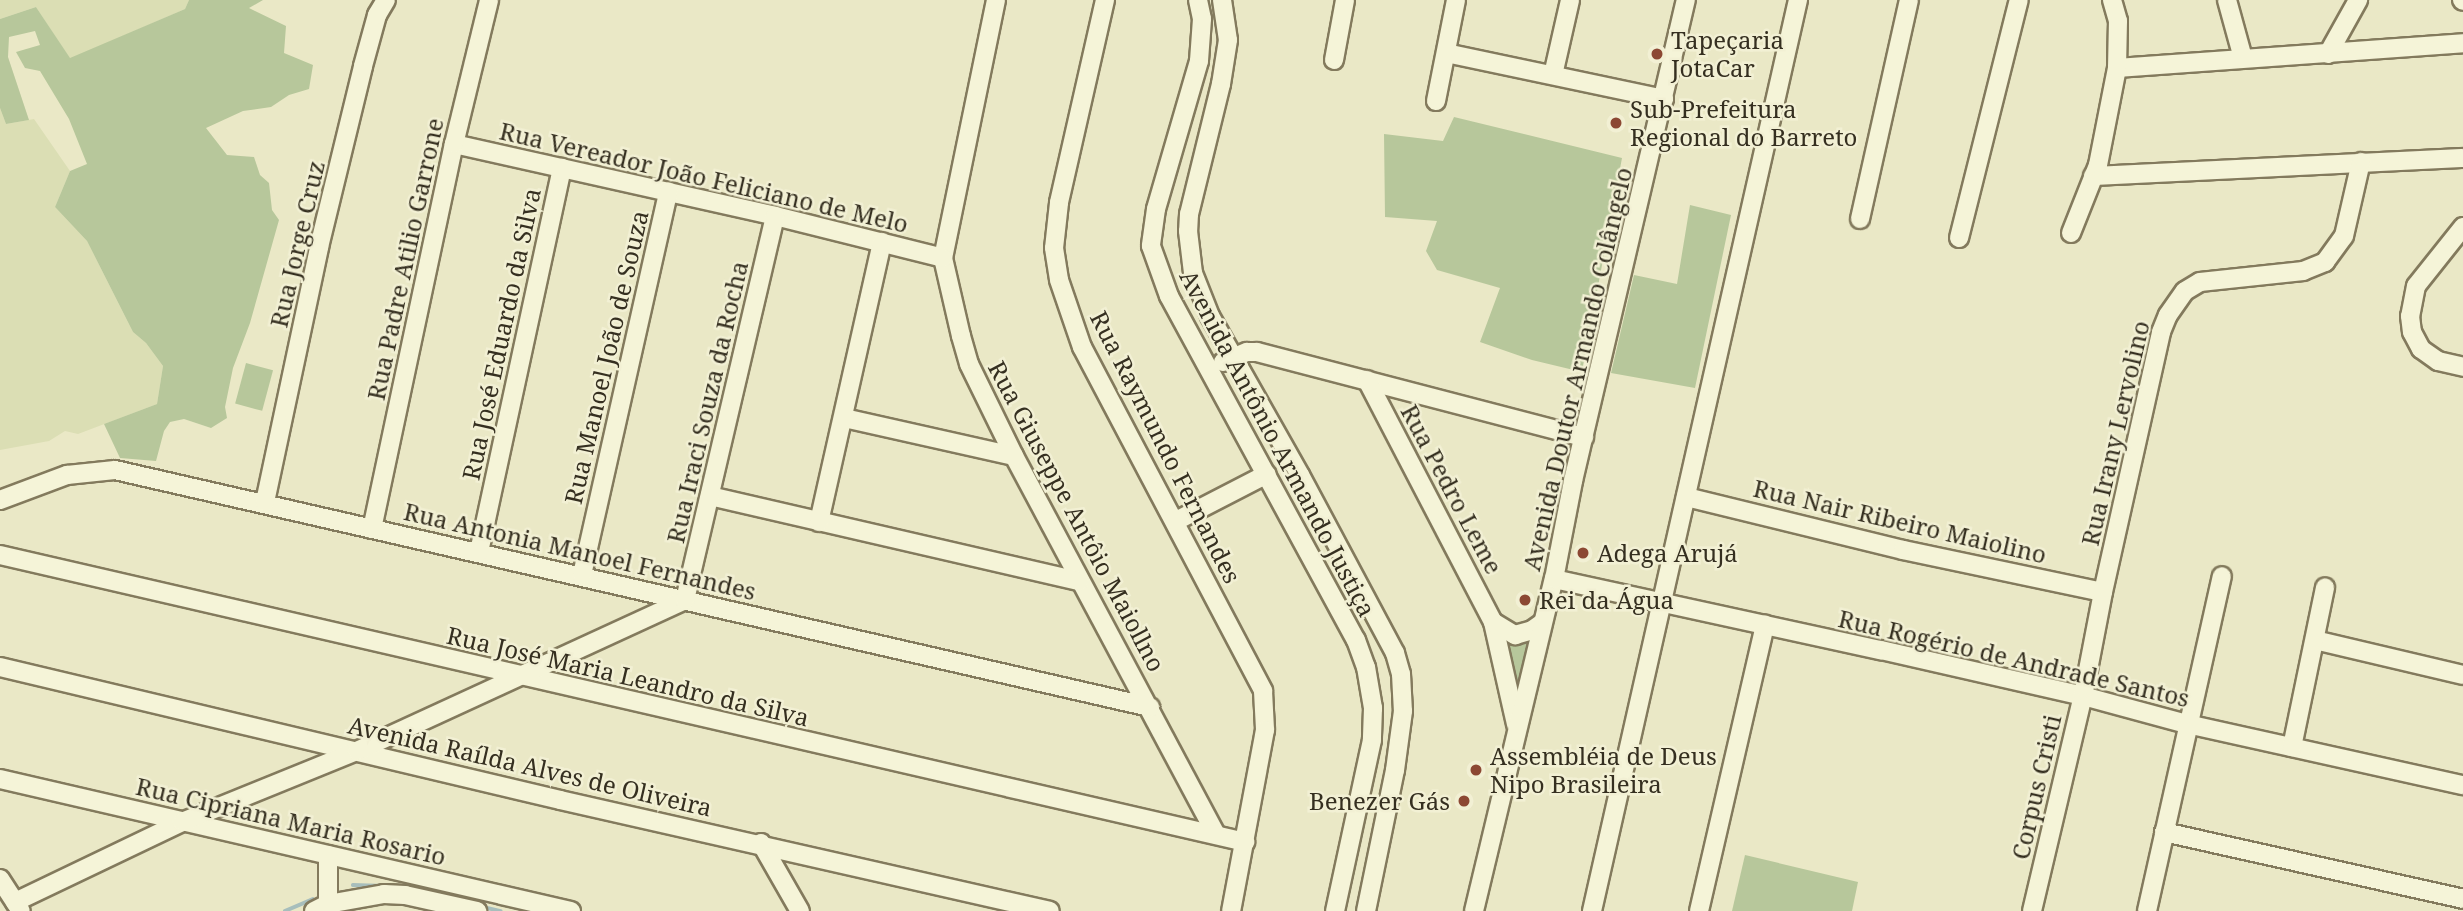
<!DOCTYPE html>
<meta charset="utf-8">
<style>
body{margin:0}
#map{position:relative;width:2463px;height:911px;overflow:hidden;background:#eae8c6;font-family:"Noto Serif",serif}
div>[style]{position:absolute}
.farmland>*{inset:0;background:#dbdeb4}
.green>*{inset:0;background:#b7c79b;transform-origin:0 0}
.stream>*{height:3.5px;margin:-1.75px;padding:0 1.75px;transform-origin:1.75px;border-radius:1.75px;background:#a7bebc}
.roads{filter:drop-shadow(2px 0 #837a5d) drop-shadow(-2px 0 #837a5d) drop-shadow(0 2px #837a5d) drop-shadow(0 -2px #837a5d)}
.minor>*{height:18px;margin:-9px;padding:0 9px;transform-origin:9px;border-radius:9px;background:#f5f4d8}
.dots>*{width:19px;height:19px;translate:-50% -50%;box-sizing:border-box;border:4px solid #f2f0d4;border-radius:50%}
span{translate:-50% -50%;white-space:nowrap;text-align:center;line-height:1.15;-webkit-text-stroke:5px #f2f0d4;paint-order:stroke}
.poi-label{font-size:24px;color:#352f20}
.left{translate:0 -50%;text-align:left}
.right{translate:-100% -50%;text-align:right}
.street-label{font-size:24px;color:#352f20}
</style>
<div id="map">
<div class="farmland">
<div style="clip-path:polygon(0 0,189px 0,185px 9px,70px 59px,36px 7px,0 19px)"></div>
<div style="clip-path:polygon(0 108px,6px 124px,34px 119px,70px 171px,55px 207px,87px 241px,133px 332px,146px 343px,163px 366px,157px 404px,78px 434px,65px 431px,49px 441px,0 450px)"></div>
</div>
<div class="green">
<div style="clip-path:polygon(189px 0,263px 0,249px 8px,286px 26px,284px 53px,313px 65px,309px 89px,289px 95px,271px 107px,243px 111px,206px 128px,227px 155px,254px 157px,260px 175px,269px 183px,272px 210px,279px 220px,250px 323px,233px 368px,225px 407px,227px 418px,211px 428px,184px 419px,170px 422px,164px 431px,156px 461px,120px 458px,104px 424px,157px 404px,163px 366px,146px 343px,133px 332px,87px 241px,55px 207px,70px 171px,87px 164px,69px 119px,40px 71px,25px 68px,16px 52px,40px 45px,35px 31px,9px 37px,8px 57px,29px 120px,6px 124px,0 108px,0 19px,36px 7px,70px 58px,185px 9px)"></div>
<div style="clip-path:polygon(1454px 117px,1622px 158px,1582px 372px,1532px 360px,1480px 342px,1500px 288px,1437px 270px,1426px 251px,1437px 221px,1385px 217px,1384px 134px,1443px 141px)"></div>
<div style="clip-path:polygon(1690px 205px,1731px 215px,1695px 388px,1611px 373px,1634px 275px,1677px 284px)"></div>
<div style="left:246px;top:363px;width:28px;height:42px;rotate:15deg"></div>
<div style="clip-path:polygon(1534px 634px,1526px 681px,1512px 679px,1504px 635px)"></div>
<div style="clip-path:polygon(1745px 855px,1858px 882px,1852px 911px,1732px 911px)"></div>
</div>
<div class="stream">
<div style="left:353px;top:885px;width:30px;rotate:2deg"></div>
<div style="left:483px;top:907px;width:18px;rotate:13deg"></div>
<div style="left:285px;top:911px;width:30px;rotate:-23deg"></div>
</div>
<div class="roads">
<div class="minor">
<div style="left:996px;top:0;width:263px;rotate:101.6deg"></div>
<div style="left:943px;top:258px;width:80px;rotate:77deg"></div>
<div style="left:961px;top:336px;width:29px;rotate:74deg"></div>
<div style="left:969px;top:364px;width:102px;rotate:63.9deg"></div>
<div style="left:1014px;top:456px;width:429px;rotate:61.9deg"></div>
<div style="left:1105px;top:0;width:208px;rotate:102.8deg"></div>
<div style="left:1059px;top:203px;width:45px;rotate:96.3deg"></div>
<div style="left:1054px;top:248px;width:32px;rotate:81deg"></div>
<div style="left:1059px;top:280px;width:71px;rotate:71.1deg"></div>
<div style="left:1082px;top:347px;width:389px;rotate:62.2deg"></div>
<div style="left:1263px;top:691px;width:39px;rotate:87deg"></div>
<div style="left:1265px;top:730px;width:184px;rotate:100.6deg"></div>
<div style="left:1198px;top:0;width:19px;rotate:78deg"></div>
<div style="left:1202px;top:19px;width:42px;rotate:94.1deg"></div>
<div style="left:1199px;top:61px;width:154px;rotate:106.2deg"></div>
<div style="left:1156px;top:209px;width:37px;rotate:98deg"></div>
<div style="left:1151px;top:246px;width:53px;rotate:70.2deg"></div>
<div style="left:1169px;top:296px;width:392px;rotate:61.5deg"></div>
<div style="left:1356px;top:640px;width:29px;rotate:70deg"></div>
<div style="left:1366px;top:667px;width:42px;rotate:80.3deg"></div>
<div style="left:1373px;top:708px;width:32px;rotate:92deg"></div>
<div style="left:1372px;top:740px;width:175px;rotate:102.2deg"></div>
<div style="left:1222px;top:0;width:40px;rotate:81.5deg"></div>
<div style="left:1228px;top:40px;width:45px;rotate:99deg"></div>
<div style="left:1221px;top:84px;width:134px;rotate:103.8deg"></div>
<div style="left:1189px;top:214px;width:17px;rotate:93deg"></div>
<div style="left:1188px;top:231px;width:42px;rotate:83.2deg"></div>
<div style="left:1193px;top:273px;width:46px;rotate:68.4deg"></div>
<div style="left:1210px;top:316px;width:183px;rotate:60.5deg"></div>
<div style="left:1300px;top:475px;width:202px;rotate:61.9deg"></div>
<div style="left:1395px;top:653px;width:22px;rotate:74deg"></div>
<div style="left:1401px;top:674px;width:37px;rotate:87deg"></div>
<div style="left:1403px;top:711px;width:60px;rotate:97.7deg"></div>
<div style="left:1395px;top:770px;width:144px;rotate:101.6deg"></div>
<div style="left:2227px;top:0;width:60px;rotate:74.6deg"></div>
<div style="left:2462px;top:0;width:1px;rotate:45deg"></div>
<div style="left:1446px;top:53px;width:223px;rotate:11.9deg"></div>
<div style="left:2328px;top:54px;width:62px;rotate:-60.9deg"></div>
<div style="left:1334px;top:60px;width:61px;rotate:-79.6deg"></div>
<div style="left:2117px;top:68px;width:347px;rotate:-4.1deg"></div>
<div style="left:1553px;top:75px;width:77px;rotate:-77.2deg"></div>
<div style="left:1436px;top:101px;width:103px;rotate:-78.8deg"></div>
<div style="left:454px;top:144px;width:329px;rotate:12.6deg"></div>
<div style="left:775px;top:216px;width:173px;rotate:14deg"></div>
<div style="left:2093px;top:176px;width:370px;rotate:-2.8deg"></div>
<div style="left:1860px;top:219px;width:224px;rotate:-77.4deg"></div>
<div style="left:2463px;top:227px;width:75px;rotate:128.5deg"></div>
<div style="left:2416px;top:286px;width:31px;rotate:101deg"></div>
<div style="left:2410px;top:316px;width:16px;rotate:83deg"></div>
<div style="left:2412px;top:332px;width:19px;rotate:62deg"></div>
<div style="left:2421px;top:349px;width:21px;rotate:35deg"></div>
<div style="left:2438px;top:361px;width:26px;rotate:13deg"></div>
<div style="left:2071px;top:233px;width:73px;rotate:-68.3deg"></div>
<div style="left:2098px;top:165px;width:99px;rotate:-78.9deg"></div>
<div style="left:2117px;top:68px;width:47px;rotate:-88.8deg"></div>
<div style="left:2118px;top:21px;width:22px;rotate:-106deg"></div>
<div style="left:1959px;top:238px;width:245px;rotate:-75.9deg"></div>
<div style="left:1223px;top:362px;width:26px;rotate:-23deg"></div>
<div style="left:1247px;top:352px;width:10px"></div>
<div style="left:1257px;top:352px;width:338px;rotate:14.6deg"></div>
<div style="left:1367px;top:380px;width:273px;rotate:62.5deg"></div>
<div style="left:1493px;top:622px;width:105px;rotate:77.3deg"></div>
<div style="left:844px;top:418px;width:174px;rotate:12.6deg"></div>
<div style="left:710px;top:496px;width:379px;rotate:13deg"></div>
<div style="left:1686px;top:497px;width:223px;rotate:13.7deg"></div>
<div style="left:1903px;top:550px;width:204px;rotate:11.9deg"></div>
<div style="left:0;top:500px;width:72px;rotate:-20.5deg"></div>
<div style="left:67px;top:475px;width:48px;rotate:-5.9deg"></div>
<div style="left:115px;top:470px;width:1062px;rotate:12.9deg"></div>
<div style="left:265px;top:502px;width:261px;rotate:-78deg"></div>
<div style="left:319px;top:247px;width:186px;rotate:-76.3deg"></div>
<div style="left:363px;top:66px;width:53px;rotate:-74.6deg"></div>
<div style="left:377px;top:15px;width:17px;rotate:-59deg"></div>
<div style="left:1176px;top:521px;width:102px;rotate:-27.3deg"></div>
<div style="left:819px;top:522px;width:287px;rotate:-77.3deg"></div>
<div style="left:372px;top:529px;width:394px;rotate:-78deg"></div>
<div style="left:454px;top:144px;width:148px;rotate:-76.3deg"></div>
<div style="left:479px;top:552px;width:393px;rotate:-77.8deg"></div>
<div style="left:0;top:555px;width:1278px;rotate:12.98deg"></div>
<div style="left:582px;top:575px;width:393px;rotate:-77.3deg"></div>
<div style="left:1554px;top:579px;width:335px;rotate:12.3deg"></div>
<div style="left:1881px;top:650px;width:207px;rotate:12.8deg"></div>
<div style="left:2083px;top:696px;width:108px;rotate:15.1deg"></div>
<div style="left:2187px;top:724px;width:283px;rotate:12.5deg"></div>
<div style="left:1493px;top:622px;width:26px;rotate:31deg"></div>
<div style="left:1515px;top:635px;width:18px;rotate:-16deg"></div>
<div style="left:1532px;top:630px;width:12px;rotate:-35deg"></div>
<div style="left:2315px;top:640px;width:152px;rotate:13.3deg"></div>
<div style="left:0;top:667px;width:576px;rotate:13.36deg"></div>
<div style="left:560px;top:800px;width:502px;rotate:12.76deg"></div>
<div style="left:2292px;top:747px;width:163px;rotate:-78.3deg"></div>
<div style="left:0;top:779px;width:586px;rotate:13.02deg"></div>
<div style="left:2164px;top:832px;width:306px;rotate:12.6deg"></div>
<div style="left:761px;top:843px;width:78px;rotate:60.2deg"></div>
<div style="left:0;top:879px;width:38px;rotate:57deg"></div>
<div style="left:15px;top:902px;width:185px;rotate:-25.6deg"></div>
<div style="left:182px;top:822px;width:189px;rotate:-22.1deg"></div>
<div style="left:357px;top:751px;width:361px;rotate:-24.7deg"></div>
<div style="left:685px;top:600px;width:394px;rotate:-76.8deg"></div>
<div style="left:328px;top:904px;width:49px;rotate:-90deg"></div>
<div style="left:314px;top:911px;width:16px;rotate:-27deg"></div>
<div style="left:328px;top:904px;width:57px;rotate:-10.1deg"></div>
<div style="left:384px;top:894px;width:21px;rotate:3deg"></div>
<div style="left:405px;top:895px;width:74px;rotate:12.5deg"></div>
<div style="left:1474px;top:911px;width:342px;rotate:-76.5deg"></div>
<div style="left:1554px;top:579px;width:100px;rotate:-79deg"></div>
<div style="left:1573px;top:481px;width:494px;rotate:-76.8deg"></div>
<div style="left:1592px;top:911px;width:934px;rotate:-77.26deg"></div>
<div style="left:1699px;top:911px;width:294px;rotate:-77deg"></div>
<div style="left:2032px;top:911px;width:221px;rotate:-76.7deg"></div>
<div style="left:2083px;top:696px;width:106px;rotate:-79.1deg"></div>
<div style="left:2103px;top:592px;width:266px;rotate:-77.4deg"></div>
<div style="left:2161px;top:332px;width:18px;rotate:-68deg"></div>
<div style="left:2168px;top:315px;width:29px;rotate:-55deg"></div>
<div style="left:2185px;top:291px;width:17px;rotate:-31deg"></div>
<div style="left:2200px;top:282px;width:104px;rotate:-6.1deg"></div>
<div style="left:2303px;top:271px;width:24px;rotate:-22deg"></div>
<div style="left:2325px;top:262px;width:32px;rotate:-54deg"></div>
<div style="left:2344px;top:236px;width:76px;rotate:-77.1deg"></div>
<div style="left:2147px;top:911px;width:343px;rotate:-77.4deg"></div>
</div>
</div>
<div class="dots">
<div style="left:1657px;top:54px;background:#8c4833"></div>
<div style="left:1616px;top:123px;background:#8c4833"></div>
<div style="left:1583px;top:553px;background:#8c4833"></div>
<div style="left:1525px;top:600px;background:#8c4833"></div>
<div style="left:1476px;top:770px;background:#8c4833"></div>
<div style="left:1464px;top:801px;background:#8c4833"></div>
</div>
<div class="poi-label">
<span class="left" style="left:1671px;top:54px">Tapeçaria<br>JotaCar</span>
<span class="left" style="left:1630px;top:123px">Sub-Prefeitura<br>Regional do Barreto</span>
<span class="left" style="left:1597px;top:553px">Adega Arujá</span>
<span class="left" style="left:1539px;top:600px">Rei da Água</span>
<span class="left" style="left:1490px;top:770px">Assembléia de Deus<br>Nipo Brasileira</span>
<span class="right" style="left:1450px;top:801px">Benezer Gás</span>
</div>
<div class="street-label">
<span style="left:704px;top:177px;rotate:13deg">Rua Vereador João Feliciano de Melo</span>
<span style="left:297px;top:244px;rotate:-77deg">Rua Jorge Cruz</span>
<span style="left:405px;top:259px;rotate:-78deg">Rua Padre Atilio Garrone</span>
<span style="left:501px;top:334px;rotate:-78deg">Rua José Eduardo da Silva</span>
<span style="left:606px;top:357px;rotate:-77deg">Rua Manoel João de Souza</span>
<span style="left:1577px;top:369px;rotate:-77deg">Avenida Doutor Armando Colângelo</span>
<span style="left:707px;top:402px;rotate:-77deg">Rua Iraci Souza da Rocha</span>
<span style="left:2115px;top:433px;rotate:-77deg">Rua Irany Lervolino</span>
<span style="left:1278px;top:443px;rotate:62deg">Avenida Antônio Armando Justiça</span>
<span style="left:1166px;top:447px;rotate:63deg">Rua Raymundo Fernandes</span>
<span style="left:1452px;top:489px;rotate:62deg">Rua Pedro Leme</span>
<span style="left:1077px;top:516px;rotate:62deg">Rua Giuseppe Antôio Maiollno</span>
<span style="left:1900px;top:521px;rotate:13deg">Rua Nair Ribeiro Maiolino</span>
<span style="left:580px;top:551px;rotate:13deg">Rua Antonia Manoel Fernandes</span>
<span style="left:2014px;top:658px;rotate:13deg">Rua Rogério de Andrade Santos</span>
<span style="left:628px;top:676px;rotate:13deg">Rua José Maria Leandro da Silva</span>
<span style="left:530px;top:766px;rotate:13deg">Avenida Raílda Alves de Oliveira</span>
<span style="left:2036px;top:787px;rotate:-77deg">Corpus Cristi</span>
<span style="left:291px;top:821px;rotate:13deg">Rua Cipriana Maria Rosario</span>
</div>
</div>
